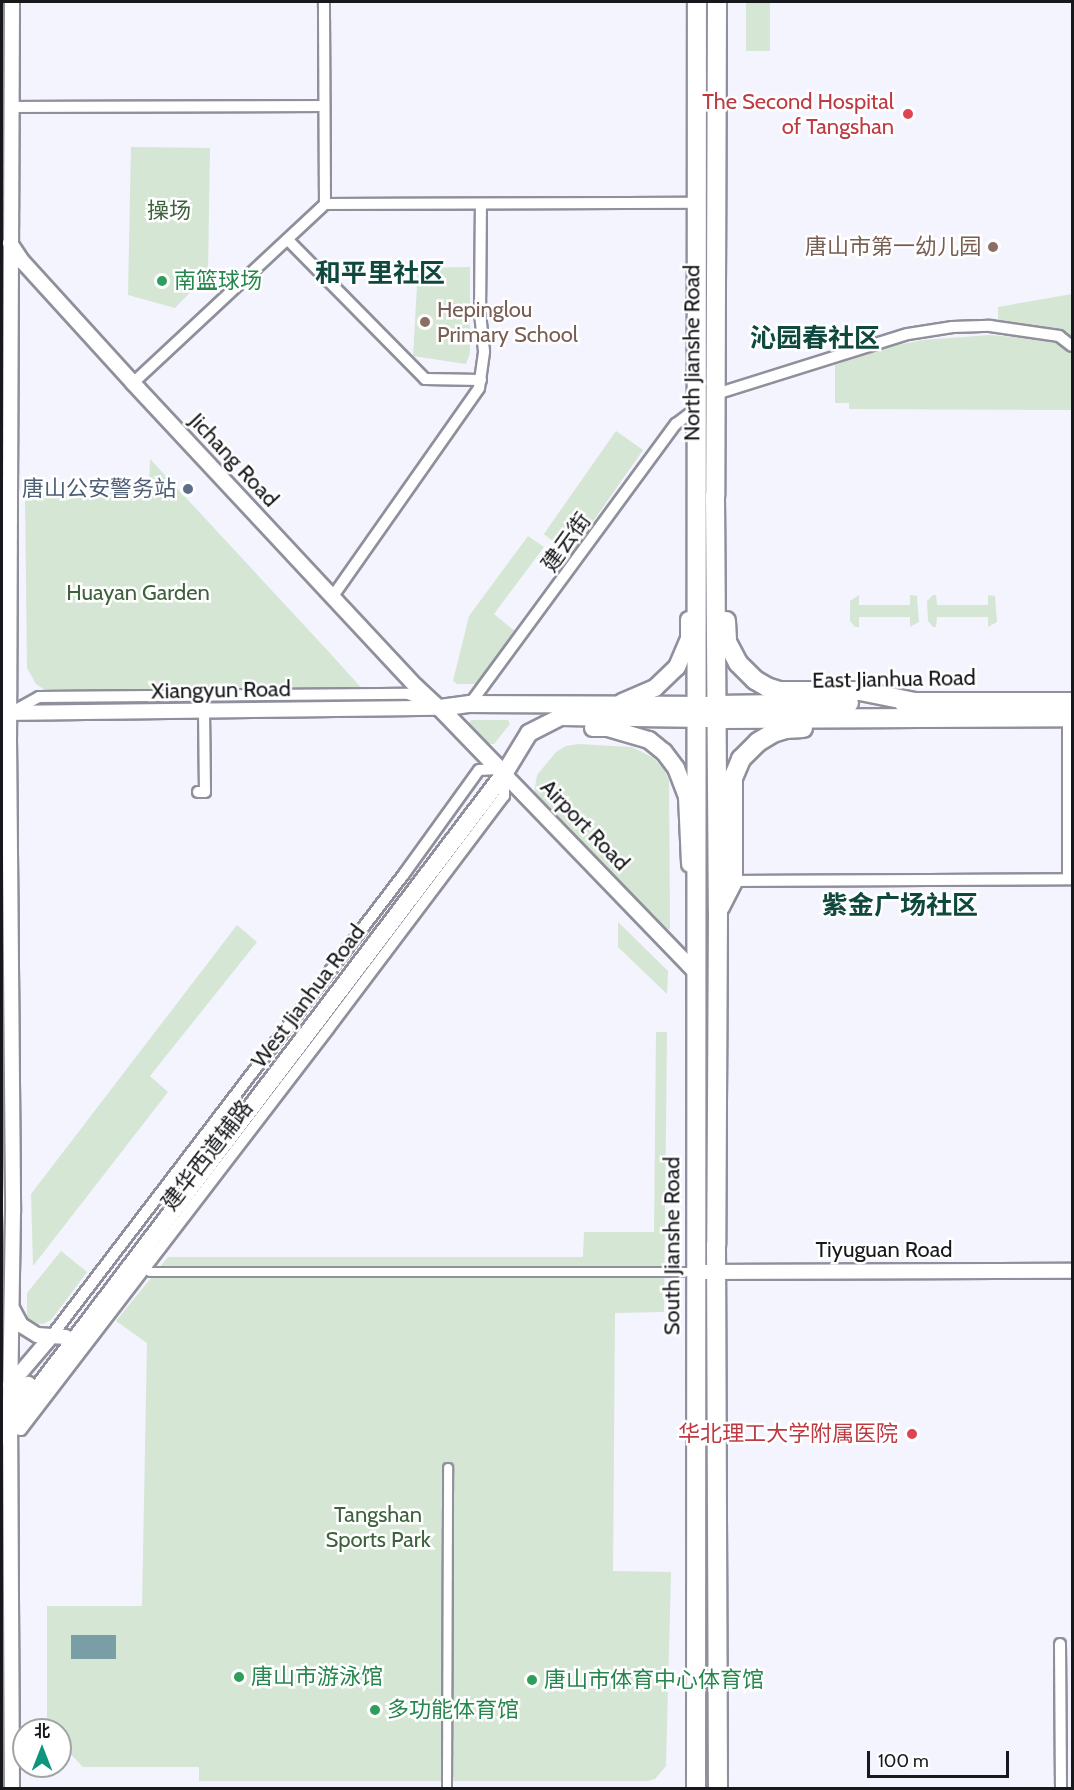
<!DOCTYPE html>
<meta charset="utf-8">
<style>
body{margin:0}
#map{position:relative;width:1074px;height:1790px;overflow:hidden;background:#f3f4fe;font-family:Cabin,"Noto Sans SC",sans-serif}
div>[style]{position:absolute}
.green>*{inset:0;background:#d5e6d4;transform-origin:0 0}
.water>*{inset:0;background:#799ea6;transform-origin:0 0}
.roads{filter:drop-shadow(2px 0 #8f909b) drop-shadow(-2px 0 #8f909b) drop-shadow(0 2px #8f909b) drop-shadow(0 -2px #8f909b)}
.pedestrian>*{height:8px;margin:-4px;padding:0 4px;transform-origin:4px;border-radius:4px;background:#fff}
.minor>*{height:10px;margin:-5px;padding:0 5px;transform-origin:5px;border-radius:5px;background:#fff}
.tertiary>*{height:14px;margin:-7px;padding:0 7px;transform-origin:7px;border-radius:7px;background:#fff}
.secondary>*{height:16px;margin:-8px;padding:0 8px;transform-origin:8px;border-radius:8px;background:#fff}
.primary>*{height:18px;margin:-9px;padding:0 9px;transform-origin:9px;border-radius:9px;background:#fff}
.dots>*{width:16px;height:16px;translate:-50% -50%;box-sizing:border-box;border:3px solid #fff;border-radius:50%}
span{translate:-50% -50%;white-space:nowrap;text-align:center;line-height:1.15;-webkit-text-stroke:5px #fff;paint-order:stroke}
.health-label{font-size:22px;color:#be3a42}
.right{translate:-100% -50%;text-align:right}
.park-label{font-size:22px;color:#3e623c}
.education-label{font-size:22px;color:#785e54}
.left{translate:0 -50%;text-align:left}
.leisure-label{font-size:22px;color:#27864d}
.street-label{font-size:22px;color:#17181c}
.service-label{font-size:22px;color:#4e5e75}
.quarter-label{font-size:26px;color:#0f483d;font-weight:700}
.frame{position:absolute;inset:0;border:3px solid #17181c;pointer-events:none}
.north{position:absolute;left:12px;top:1718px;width:60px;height:60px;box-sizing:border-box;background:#fff;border:2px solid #a2a3a4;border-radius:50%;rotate:0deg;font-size:16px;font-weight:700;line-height:24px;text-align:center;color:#17181c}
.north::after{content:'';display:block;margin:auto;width:21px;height:27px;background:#0f947f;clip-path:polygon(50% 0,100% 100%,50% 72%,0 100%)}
.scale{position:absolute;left:867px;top:1751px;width:142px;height:27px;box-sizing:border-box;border:3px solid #17181c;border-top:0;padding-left:8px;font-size:18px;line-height:21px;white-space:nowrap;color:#17181c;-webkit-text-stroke:4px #fff;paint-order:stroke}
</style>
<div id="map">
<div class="green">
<div style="left:746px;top:2px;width:24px;height:49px"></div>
<div style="clip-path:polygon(131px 147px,210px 148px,208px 274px,175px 308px,128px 295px)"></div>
<div style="clip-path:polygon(470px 267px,470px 353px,466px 364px,413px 356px,418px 268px)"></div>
<div style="clip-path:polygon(1072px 294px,1072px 338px,998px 325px,998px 307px)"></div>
<div style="clip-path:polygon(990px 335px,1055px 340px,1071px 347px,1072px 410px,849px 409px,849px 403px,835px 403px,835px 365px,893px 346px,923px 340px)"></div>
<div style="left:616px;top:431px;width:33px;height:126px;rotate:35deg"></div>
<div style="clip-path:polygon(150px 459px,328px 651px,366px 693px,59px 692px,45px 690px,36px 684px,27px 668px,25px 493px,149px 494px)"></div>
<div style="clip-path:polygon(528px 536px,544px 547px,494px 614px,517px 633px,478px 684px,457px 684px,453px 681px,469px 616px)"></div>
<div style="clip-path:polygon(859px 595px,859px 605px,910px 605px,910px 595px,917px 596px,919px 622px,910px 627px,910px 617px,859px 617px,859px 627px,855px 627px,850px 621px,850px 601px)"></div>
<div style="clip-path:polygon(933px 595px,936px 595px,937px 605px,988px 605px,988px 595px,995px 596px,997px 622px,988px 627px,988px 617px,937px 617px,936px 627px,933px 627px,928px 621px,927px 601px)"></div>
<div style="clip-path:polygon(471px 720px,508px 720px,510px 724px,494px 744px,487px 744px,468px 724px)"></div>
<div style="clip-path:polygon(578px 744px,632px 747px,652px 757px,664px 769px,669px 780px,670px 929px,665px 930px,534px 793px,537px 775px,556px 752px,566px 746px)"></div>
<div style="clip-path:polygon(618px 922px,668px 971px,667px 994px,618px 947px)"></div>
<div style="clip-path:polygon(237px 925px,257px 942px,150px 1076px,168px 1092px,33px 1266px,31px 1194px)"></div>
<div style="clip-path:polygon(656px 1032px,667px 1032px,664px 1312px,615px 1313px,613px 1571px,671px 1572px,666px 1766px,655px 1779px,648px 1781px,199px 1781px,199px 1767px,83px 1767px,60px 1743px,60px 1730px,47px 1730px,47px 1606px,142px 1606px,147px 1343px,116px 1321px,168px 1257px,583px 1257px,584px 1232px,654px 1232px)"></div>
<div style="clip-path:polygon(61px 1251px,87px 1272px,51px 1320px,43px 1324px,30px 1323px,27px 1319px,27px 1293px)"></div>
</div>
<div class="water">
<div style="left:71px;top:1635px;width:45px;height:24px"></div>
</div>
<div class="roads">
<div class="pedestrian">
<div style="left:150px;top:1272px;width:547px"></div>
<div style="left:447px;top:1788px;width:320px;rotate:-89.8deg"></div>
</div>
<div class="minor">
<div style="left:11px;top:107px;width:313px;rotate:-0.2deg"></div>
<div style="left:325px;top:204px;width:371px;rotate:-0.2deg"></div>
<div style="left:288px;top:240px;width:195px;rotate:45.4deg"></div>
<div style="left:425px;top:379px;width:56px;rotate:1deg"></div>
<div style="left:133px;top:383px;width:262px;rotate:-43deg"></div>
<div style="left:325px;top:204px;width:202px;rotate:-90.3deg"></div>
<div style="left:716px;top:394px;width:201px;rotate:-17.4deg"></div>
<div style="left:908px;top:334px;width:45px;rotate:-9deg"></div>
<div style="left:952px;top:327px;width:38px;rotate:-2deg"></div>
<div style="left:990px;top:326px;width:70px;rotate:8.2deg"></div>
<div style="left:1059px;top:336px;width:16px;rotate:38deg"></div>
<div style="left:333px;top:596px;width:254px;rotate:-54.9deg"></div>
<div style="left:479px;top:388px;width:37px;rotate:-82deg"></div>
<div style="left:484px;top:351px;width:37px;rotate:-96deg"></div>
<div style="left:480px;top:314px;width:110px;rotate:-89.5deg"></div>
<div style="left:470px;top:704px;width:348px;rotate:-53.7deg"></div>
<div style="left:676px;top:424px;width:26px;rotate:-37deg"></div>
<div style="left:10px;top:713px;width:33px;rotate:-29deg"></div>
<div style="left:39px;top:697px;width:369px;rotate:-0.5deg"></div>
<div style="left:408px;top:694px;width:26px;rotate:23deg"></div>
<div style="left:1068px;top:717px;width:162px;rotate:90deg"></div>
<div style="left:198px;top:792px;width:7px"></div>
<div style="left:205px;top:792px;width:81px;rotate:-90.7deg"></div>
<div style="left:733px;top:881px;width:339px;rotate:-0.3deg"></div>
<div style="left:50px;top:1338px;width:584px;rotate:-52.66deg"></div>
<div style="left:404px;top:874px;width:128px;rotate:-54.2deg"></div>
<div style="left:479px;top:770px;width:18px;rotate:-3deg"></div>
<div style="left:10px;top:1428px;width:11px;rotate:10deg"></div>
<div style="left:21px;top:1430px;width:506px;rotate:-52.54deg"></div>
<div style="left:329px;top:1028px;width:291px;rotate:-53deg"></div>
<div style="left:504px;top:796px;width:22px;rotate:-90deg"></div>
<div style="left:1060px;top:1644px;width:144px;rotate:89.6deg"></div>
</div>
<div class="tertiary">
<div style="left:12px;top:2px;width:735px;rotate:90.23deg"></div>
<div style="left:9px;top:737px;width:475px;rotate:89.5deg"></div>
<div style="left:13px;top:1212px;width:196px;rotate:90.9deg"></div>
<div style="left:10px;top:1408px;width:380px;rotate:89.7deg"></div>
<div style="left:10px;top:243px;width:23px;rotate:56deg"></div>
<div style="left:23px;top:262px;width:164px;rotate:47.7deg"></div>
<div style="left:133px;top:383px;width:415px;rotate:47deg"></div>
<div style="left:416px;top:686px;width:33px;rotate:43deg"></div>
<div style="left:2px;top:713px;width:438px;rotate:-0.7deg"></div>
<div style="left:504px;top:774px;width:278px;rotate:46deg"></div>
<div style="left:697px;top:1272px;width:375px;rotate:-0.2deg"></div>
<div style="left:13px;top:1310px;width:17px;rotate:62deg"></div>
<div style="left:21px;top:1325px;width:19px;rotate:32deg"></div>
<div style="left:37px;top:1335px;width:29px;rotate:4deg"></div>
<div style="left:10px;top:1385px;width:62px;rotate:-49.6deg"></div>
</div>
<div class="secondary">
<div style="left:622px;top:702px;width:36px;rotate:-23deg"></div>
<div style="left:655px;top:688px;width:30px;rotate:-44deg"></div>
<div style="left:677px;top:667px;width:30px;rotate:-67deg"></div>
<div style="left:689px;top:639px;width:19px;rotate:-90deg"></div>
<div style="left:440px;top:708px;width:30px;rotate:-8deg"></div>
<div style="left:470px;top:704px;width:246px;rotate:0.2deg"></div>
<div style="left:440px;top:708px;width:92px;rotate:45.9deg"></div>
<div style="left:593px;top:728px;width:15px"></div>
<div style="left:608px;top:728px;width:43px;rotate:16.3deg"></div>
<div style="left:649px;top:740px;width:19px;rotate:39deg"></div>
<div style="left:664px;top:752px;width:20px;rotate:53deg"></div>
<div style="left:676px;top:768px;width:31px;rotate:69deg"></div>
<div style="left:687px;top:797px;width:67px;rotate:87.4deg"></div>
<div style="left:2px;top:1419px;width:43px;rotate:-52.6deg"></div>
<div style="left:2px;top:1436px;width:831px;rotate:-52.83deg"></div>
<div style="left:504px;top:774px;width:48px;rotate:-58.6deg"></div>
<div style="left:529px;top:733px;width:35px;rotate:-27deg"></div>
<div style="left:560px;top:717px;width:150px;rotate:0.8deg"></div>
</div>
<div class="primary">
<div style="left:717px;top:2px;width:494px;rotate:90.2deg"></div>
<div style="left:715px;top:496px;width:415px;rotate:89.6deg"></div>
<div style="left:718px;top:911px;width:334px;rotate:90.3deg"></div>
<div style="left:716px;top:1245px;width:543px;rotate:89.79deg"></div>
<div style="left:726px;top:621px;width:21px;rotate:87deg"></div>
<div style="left:727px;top:642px;width:24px;rotate:62deg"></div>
<div style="left:738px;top:663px;width:24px;rotate:45deg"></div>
<div style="left:755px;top:680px;width:14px;rotate:30deg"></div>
<div style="left:767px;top:687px;width:13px;rotate:18deg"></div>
<div style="left:779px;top:691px;width:81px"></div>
<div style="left:860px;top:691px;width:56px;rotate:11.3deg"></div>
<div style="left:903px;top:702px;width:169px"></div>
<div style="left:716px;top:705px;width:133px;rotate:-0.9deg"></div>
<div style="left:717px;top:719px;width:355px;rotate:-0.3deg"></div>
<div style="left:720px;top:907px;width:29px;rotate:-63deg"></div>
<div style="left:733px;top:881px;width:103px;rotate:-90deg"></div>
<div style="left:733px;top:778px;width:21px;rotate:-67deg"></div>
<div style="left:741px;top:759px;width:24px;rotate:-45deg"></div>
<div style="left:758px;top:742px;width:17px;rotate:-31deg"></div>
<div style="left:773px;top:733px;width:14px;rotate:-17deg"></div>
<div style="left:786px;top:729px;width:17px;rotate:-3deg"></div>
<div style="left:696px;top:1788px;width:1786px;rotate:-89.97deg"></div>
</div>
</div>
<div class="dots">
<div style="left:908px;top:114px;background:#e0444e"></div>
<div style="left:993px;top:247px;background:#8d6e63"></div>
<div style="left:162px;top:281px;background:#2e9e5b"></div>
<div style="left:425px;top:322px;background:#8d6e63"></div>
<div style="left:188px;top:489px;background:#5c6f8a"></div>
<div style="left:912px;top:1434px;background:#e0444e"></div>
<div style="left:239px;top:1677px;background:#2e9e5b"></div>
<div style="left:532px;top:1680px;background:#2e9e5b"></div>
<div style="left:375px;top:1710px;background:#2e9e5b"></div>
</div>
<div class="health-label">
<span class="right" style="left:894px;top:114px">The Second Hospital<br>of Tangshan</span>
<span class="right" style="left:898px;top:1434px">华北理工大学附属医院</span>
</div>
<div class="park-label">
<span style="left:169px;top:211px">操场</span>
<span style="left:138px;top:593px">Huayan Garden</span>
<span style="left:378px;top:1527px">Tangshan<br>Sports Park</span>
</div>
<div class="education-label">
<span class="right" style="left:981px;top:247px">唐山市第一幼儿园</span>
<span class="left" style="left:437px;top:322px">Hepinglou<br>Primary School</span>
</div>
<div class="leisure-label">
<span class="left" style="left:174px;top:281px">南篮球场</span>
<span class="left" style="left:251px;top:1677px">唐山市游泳馆</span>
<span class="left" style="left:544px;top:1680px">唐山市体育中心体育馆</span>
<span class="left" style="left:387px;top:1710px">多功能体育馆</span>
</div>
<div class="street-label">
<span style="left:692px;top:353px;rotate:-90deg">North Jianshe Road</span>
<span style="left:234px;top:460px;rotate:47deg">Jichang Road</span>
<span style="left:566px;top:542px;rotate:-54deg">建云街</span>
<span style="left:894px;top:679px;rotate:-1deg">East Jianhua Road</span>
<span style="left:221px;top:690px;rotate:-1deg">Xiangyun Road</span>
<span style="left:585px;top:825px;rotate:46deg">Airport Road</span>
<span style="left:308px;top:996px;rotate:-53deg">West Jianhua Road</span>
<span style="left:207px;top:1155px;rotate:-52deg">建华西道辅路</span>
<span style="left:672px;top:1246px;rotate:-90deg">South Jianshe Road</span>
<span style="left:884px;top:1250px">Tiyuguan Road</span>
</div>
<div class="service-label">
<span class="right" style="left:176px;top:489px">唐山公安警务站</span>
</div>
<div class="quarter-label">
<span style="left:380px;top:274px">和平里社区</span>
<span style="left:815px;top:339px">沁园春社区</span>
<span style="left:900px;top:906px">紫金广场社区</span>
</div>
<div class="frame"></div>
<div class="north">北</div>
<div class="scale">100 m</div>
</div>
